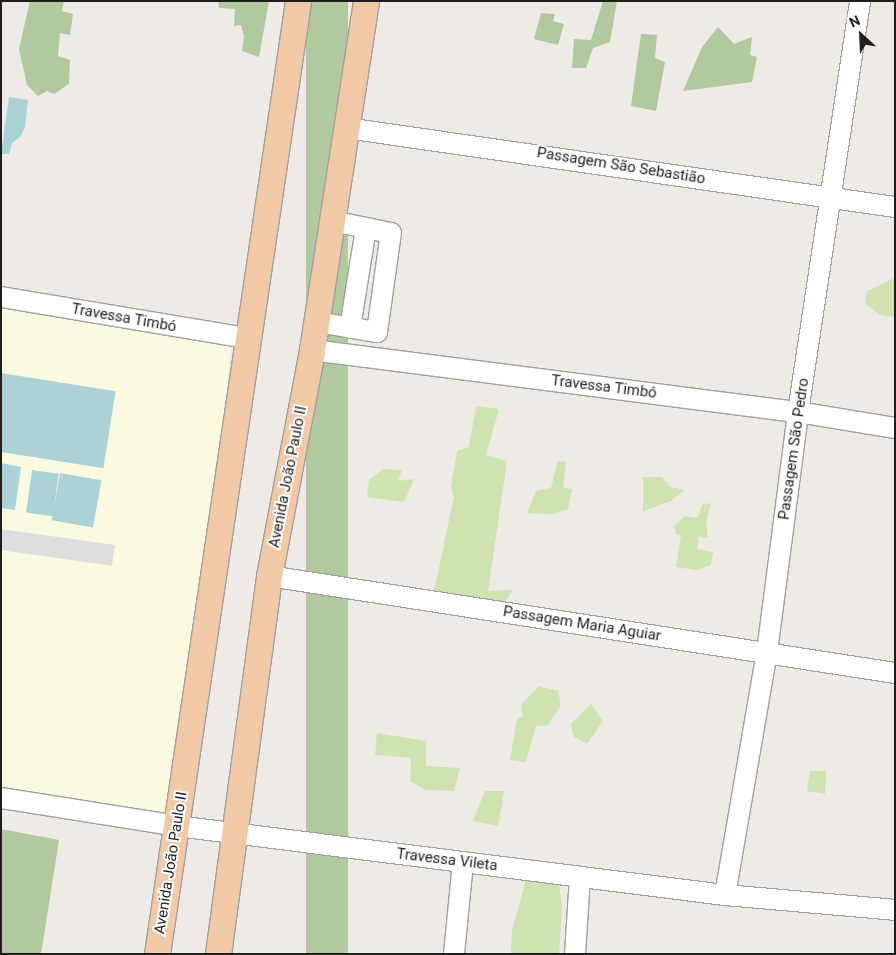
<!DOCTYPE html>
<meta charset="utf-8">
<style>
body{margin:0}
#map{position:relative;width:896px;height:955px;overflow:hidden;background:#eeeae5;font-family:Roboto,sans-serif}
div>[style]{position:absolute}
.education>*{inset:0;background:#fcf9e1}
.grass>*{inset:0;background:#cfe3b1}
.forest>*{inset:0;background:#b0c99e;transform-origin:0 0}
.parking>*{inset:0;background:#dedede;transform-origin:0 0}
.water>*{inset:0;background:#aad2d7;transform-origin:0 0}
.roads{filter:drop-shadow(1px 0 #9f9f9f) drop-shadow(-1px 0 #9f9f9f) drop-shadow(0 1px #9f9f9f) drop-shadow(0 -1px #9f9f9f)}
.minor>*{height:20px;margin:-10px;padding:0 10px;transform-origin:10px;border-radius:10px;background:#fff}
.major>*{height:25px;margin:-12.5px;padding:0 12.5px;transform-origin:12.5px;border-radius:12.5px;background:#f2c9a7}
span{translate:-50% -50%;white-space:nowrap;text-align:center;line-height:1.15;-webkit-text-stroke:4px #fff;paint-order:stroke}
.street-label{font-size:15px;color:#1e1e1e}
.frame{position:absolute;inset:0;border:2px solid #1e1e1e;pointer-events:none}
.north{position:absolute;left:836px;top:10px;width:50px;height:50px;-webkit-text-stroke:4px #fff;paint-order:stroke;rotate:335deg;font-size:14px;font-weight:700;line-height:20px;text-align:center;color:#1e1e1e}
.north::after{content:'';display:block;margin:auto;width:18px;height:22px;background:#1e1e1e;clip-path:polygon(50% 0,100% 100%,50% 72%,0 100%)}
</style>
<div id="map">
<div class="education">
<div style="clip-path:polygon(1px 306px,231px 345px,208px 617px,177px 826px,1px 798px)"></div>
</div>
<div class="grass">
<div style="clip-path:polygon(895px 278px,895px 317px,880px 315px,865px 303px,867px 291px)"></div>
<div style="clip-path:polygon(476px 406px,499px 409px,486px 455px,507px 461px,488px 591px,513px 590px,501px 607px,433px 596px,454px 497px,451px 488px,457px 451px,469px 447px)"></div>
<div style="clip-path:polygon(558px 461px,566px 462px,563px 488px,572px 489px,568px 509px,552px 514px,527px 513px,536px 491px,551px 488px)"></div>
<div style="clip-path:polygon(383px 469px,402px 470px,398px 481px,414px 479px,404px 502px,367px 497px,369px 480px)"></div>
<div style="clip-path:polygon(643px 477px,662px 477px,670px 487px,685px 490px,671px 501px,643px 511px)"></div>
<div style="clip-path:polygon(711px 503px,706px 521px,708px 538px,699px 537px,697px 549px,713px 552px,711px 565px,696px 570px,676px 567px,681px 535px,676px 534px,674px 526px,685px 516px,698px 518px,702px 505px)"></div>
<div style="clip-path:polygon(539px 686px,558px 691px,561px 705px,548px 725px,536px 726px,526px 762px,510px 760px,517px 719px,523px 716px,521px 705px)"></div>
<div style="clip-path:polygon(591px 704px,603px 721px,587px 744px,574px 737px,571px 724px)"></div>
<div style="clip-path:polygon(377px 733px,426px 741px,426px 766px,460px 768px,454px 791px,425px 790px,410px 781px,411px 758px,375px 755px)"></div>
<div style="clip-path:polygon(810px 771px,826px 771px,825px 794px,807px 791px)"></div>
<div style="clip-path:polygon(485px 791px,504px 791px,498px 826px,473px 821px)"></div>
<div style="clip-path:polygon(527px 876px,558px 880px,562px 905px,559px 954px,511px 954px,512px 931px)"></div>
</div>
<div class="forest">
<div style="clip-path:polygon(30px 1px,64px 1px,62px 11px,73px 14px,70px 35px,60px 33px,58px 56px,70px 60px,69px 84px,54px 94px,47px 91px,38px 96px,27px 85px,19px 49px)"></div>
<div style="clip-path:polygon(218px 1px,269px 1px,259px 57px,242px 51px,244px 36px,241px 25px,234px 26px,235px 9px,219px 8px)"></div>
<div style="left:306px;top:1px;width:42px;height:964px"></div>
<div style="clip-path:polygon(603px 1px,617px 1px,610px 42px,593px 48px,586px 68px,572px 68px,574px 39px,591px 40px)"></div>
<div style="clip-path:polygon(541px 13px,555px 14px,553px 21px,564px 24px,558px 45px,534px 39px)"></div>
<div style="clip-path:polygon(718px 27px,734px 44px,752px 37px,750px 55px,757px 57px,752px 82px,683px 91px,702px 47px)"></div>
<div style="clip-path:polygon(641px 34px,657px 35px,655px 58px,665px 62px,656px 111px,631px 106px)"></div>
<div style="clip-path:polygon(1px 829px,59px 840px,41px 954px,1px 954px)"></div>
</div>
<div class="parking">
<div style="left:1px;top:529px;width:115px;height:21px;rotate:8deg"></div>
</div>
<div class="water">
<div style="clip-path:polygon(9px 97px,28px 100px,25px 127px,21px 136px,12px 143px,9px 154px,1px 154px)"></div>
<div style="left:1px;top:373px;width:116px;height:78px;rotate:9deg"></div>
<div style="clip-path:polygon(1px 463px,21px 467px,15px 510px,1px 508px)"></div>
<div style="left:32px;top:470px;width:27px;height:43px;rotate:8deg"></div>
<div style="left:60px;top:473px;width:42px;height:48px;rotate:10deg"></div>
</div>
<div class="roads">
<div class="minor">
<div style="left:346px;top:128px;width:555px;rotate:8.19deg"></div>
<div style="left:1px;top:297px;width:248px;rotate:9.5deg"></div>
<div style="left:317px;top:322px;width:61px;rotate:9.5deg"></div>
<div style="left:377px;top:332px;width:100px;rotate:-82deg"></div>
<div style="left:391px;top:233px;width:60px;rotate:-168.5deg"></div>
<div style="left:350px;top:328px;width:101px;rotate:-80.9deg"></div>
<div style="left:312px;top:350px;width:490px;rotate:7.3deg"></div>
<div style="left:798px;top:412px;width:98px;rotate:9.4deg"></div>
<div style="left:269px;top:576px;width:633px;rotate:8.81deg"></div>
<div style="left:1px;top:798px;width:178px;rotate:9deg"></div>
<div style="left:177px;top:826px;width:552px;rotate:7.18deg"></div>
<div style="left:725px;top:895px;width:171px;rotate:5deg"></div>
<div style="left:725px;top:895px;width:247px;rotate:-80.2deg"></div>
<div style="left:767px;top:652px;width:242px;rotate:-82.6deg"></div>
<div style="left:798px;top:412px;width:416px;rotate:-81.4deg"></div>
<div style="left:454px;top:954px;width:92px;rotate:-84.4deg"></div>
<div style="left:575px;top:954px;width:77px;rotate:-86.3deg"></div>
</div>
<div class="major">
<div style="left:157px;top:954px;width:963px;rotate:-81.58deg"></div>
<div style="left:218px;top:954px;width:381px;rotate:-82.3deg"></div>
<div style="left:269px;top:576px;width:230px;rotate:-79.2deg"></div>
<div style="left:312px;top:350px;width:353px;rotate:-81.2deg"></div>
</div>
</div>
<div class="street-label">
<span style="left:621px;top:166px;rotate:9deg">Passagem São Sebastião</span>
<span style="left:124px;top:318px;rotate:10deg">Travessa Timbó</span>
<span style="left:604px;top:387px;rotate:7deg">Travessa Timbó</span>
<span style="left:794px;top:449px;rotate:-82deg">Passagem São Pedro</span>
<span style="left:288px;top:477px;rotate:-79deg">Avenida João Paulo II</span>
<span style="left:582px;top:624px;rotate:9deg">Passagem Maria Aguiar</span>
<span style="left:447px;top:860px;rotate:7deg">Travessa Vileta</span>
<span style="left:171px;top:863px;rotate:-81deg">Avenida João Paulo II</span>
</div>
<div class="frame"></div>
<div class="north">N</div>
</div>
